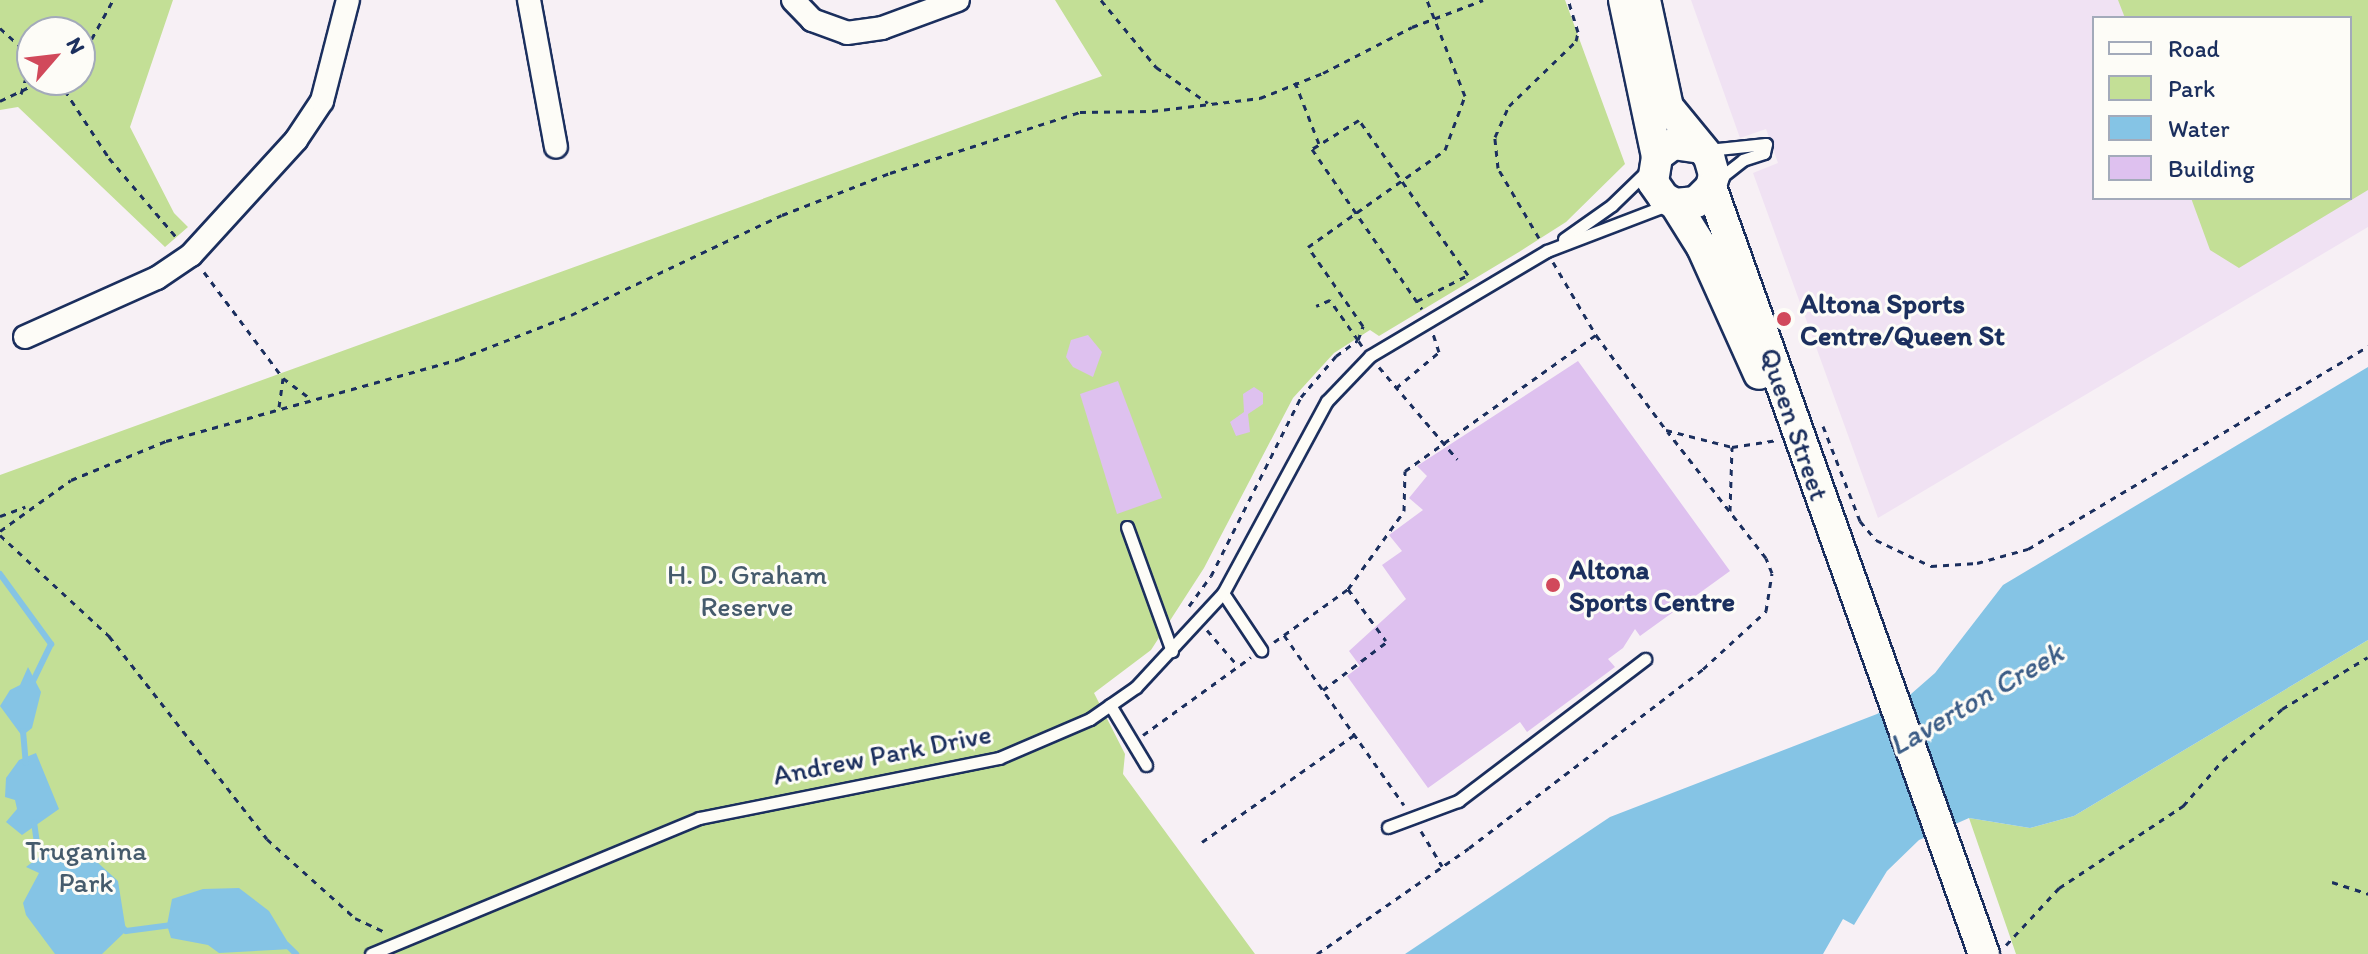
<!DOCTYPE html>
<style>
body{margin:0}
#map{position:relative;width:2368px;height:954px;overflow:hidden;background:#f7f0f5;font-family:Itim,sans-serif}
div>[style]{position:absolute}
.built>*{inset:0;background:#f0e2f3}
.green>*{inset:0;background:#c3df96}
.water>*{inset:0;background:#85c4e5}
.stream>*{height:6px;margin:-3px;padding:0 3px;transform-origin:3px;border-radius:3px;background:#85c4e5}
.building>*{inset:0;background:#dec1ef}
.path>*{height:3px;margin-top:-1.5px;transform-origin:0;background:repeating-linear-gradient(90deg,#1b2f5e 0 6px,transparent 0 12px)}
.roads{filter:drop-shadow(2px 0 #1b2f5e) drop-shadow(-2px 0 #1b2f5e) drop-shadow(0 2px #1b2f5e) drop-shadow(0 -2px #1b2f5e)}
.service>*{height:11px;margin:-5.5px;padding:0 5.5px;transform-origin:5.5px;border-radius:5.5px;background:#fdfcf7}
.minor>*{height:22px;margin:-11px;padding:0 11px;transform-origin:11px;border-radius:11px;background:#fdfcf7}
.secondary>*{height:30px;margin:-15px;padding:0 15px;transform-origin:15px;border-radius:15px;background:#fdfcf7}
.dots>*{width:22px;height:22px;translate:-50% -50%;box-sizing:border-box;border:4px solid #fdfcf7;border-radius:50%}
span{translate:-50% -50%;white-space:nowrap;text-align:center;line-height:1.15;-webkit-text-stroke:6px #fdfcf7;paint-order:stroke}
.poi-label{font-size:28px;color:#1b2f5e;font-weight:700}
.left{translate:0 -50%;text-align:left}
.street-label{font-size:28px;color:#1b2f5e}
.park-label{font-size:28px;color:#455b6c}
.water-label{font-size:30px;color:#3b5c86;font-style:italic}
.legend{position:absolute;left:2092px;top:16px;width:260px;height:184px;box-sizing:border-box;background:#fdfcf7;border:2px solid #a3aaba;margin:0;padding:10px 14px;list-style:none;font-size:24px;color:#1b2f5e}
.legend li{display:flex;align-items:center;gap:16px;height:40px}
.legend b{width:40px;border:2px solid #a3aaba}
.north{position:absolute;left:16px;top:16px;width:80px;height:80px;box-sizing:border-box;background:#fdfcf7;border:2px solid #a3aaba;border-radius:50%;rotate:62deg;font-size:22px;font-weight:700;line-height:32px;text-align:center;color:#1b2f5e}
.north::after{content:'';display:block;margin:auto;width:28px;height:36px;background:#d1495b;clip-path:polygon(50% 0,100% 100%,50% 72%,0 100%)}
</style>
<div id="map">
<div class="built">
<div style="clip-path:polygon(evenodd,1691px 0,2368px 0,2368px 227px,1878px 518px,1753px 173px,1778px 163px,1766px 129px,1740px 138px,1691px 0,2094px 18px,2350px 18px,2350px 198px,2094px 198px,2094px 18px)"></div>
</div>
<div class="green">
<div style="clip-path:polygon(evenodd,0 0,173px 0,130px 127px,174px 213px,188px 227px,165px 247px,18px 107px,0 110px,0 0,32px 32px,80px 32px,80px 80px,32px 80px,32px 32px)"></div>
<div style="clip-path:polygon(1055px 0,1565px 0,1625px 164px,1566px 222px,1519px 252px,1379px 336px,1370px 330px,1334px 353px,1293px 398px,1204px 568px,1151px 650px,1094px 693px,1125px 754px,1123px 774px,1255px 954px,0 954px,0 475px,1102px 76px)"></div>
<div style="clip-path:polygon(2118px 0,2368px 0,2368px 190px,2239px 268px,2210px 250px,2191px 198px,2350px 198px,2350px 18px,2125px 18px)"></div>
<div style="clip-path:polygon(2368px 640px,2368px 954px,2016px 954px,1969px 818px,2030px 828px,2074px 816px)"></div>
</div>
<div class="water">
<div style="clip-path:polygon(2368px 367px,2368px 640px,2074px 816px,2030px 828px,1969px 818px,1919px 840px,1887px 871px,1854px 925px,1843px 919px,1823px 954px,1405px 954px,1610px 817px,1877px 714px,1911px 694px,1935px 673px,2003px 585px)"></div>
<div style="clip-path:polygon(28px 667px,41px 692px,32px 728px,22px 736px,0 706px,10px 690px,20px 685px)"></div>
<div style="clip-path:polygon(36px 753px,59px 809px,22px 835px,6px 822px,17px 809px,15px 800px,5px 797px,6px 778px,19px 760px)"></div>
<div style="clip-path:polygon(73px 847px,95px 852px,97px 862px,118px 881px,126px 931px,102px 954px,55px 954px,26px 915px,23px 903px,39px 873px,26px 867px,39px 857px)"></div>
<div style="clip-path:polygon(239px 888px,269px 911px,292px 949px,219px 953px,208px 945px,171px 938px,167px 925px,172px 899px,203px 889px)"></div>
</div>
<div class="stream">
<div style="left:0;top:574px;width:87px;rotate:53.9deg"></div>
<div style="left:51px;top:644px;width:41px;rotate:115.9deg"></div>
<div style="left:23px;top:731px;width:32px;rotate:85deg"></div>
<div style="left:34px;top:822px;width:21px;rotate:82deg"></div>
<div style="left:37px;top:843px;width:20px;rotate:45deg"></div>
<div style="left:121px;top:926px;width:7px;rotate:45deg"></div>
<div style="left:126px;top:931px;width:46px;rotate:-7.4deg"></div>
<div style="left:287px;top:945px;width:13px;rotate:45deg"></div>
</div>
<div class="building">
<div style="clip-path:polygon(1088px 335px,1102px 352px,1093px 377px,1073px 367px,1066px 357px,1071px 340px)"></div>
<div style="clip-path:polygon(1578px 361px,1730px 571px,1640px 636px,1635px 629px,1623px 648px,1608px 659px,1615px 667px,1527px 732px,1520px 722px,1428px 788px,1347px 676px,1360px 666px,1349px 651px,1406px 599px,1382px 565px,1402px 551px,1389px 535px,1423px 510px,1409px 498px,1427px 476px,1417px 466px)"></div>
<div style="clip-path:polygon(1118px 381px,1162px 498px,1117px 514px,1080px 394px)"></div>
<div style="clip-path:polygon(1254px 387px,1263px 393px,1263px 404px,1248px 414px,1250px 432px,1236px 436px,1230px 422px,1244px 412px,1243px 394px)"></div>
</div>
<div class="path">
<div style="left:1101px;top:0;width:87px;rotate:50.6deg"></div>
<div style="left:1156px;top:67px;width:63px;rotate:34.7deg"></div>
<div style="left:0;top:28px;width:43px;rotate:42.2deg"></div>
<div style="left:80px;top:60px;width:68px;rotate:-61.2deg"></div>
<div style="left:58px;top:80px;width:93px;rotate:56.8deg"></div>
<div style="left:109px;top:158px;width:105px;rotate:49.6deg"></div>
<div style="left:1295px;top:82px;width:66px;rotate:68.8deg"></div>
<div style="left:66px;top:90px;width:12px;rotate:-59deg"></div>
<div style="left:21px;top:94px;width:39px;rotate:-73deg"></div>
<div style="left:0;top:101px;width:49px;rotate:-25.5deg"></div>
<div style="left:1539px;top:238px;width:81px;rotate:-120.4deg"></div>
<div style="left:1498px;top:168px;width:31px;rotate:-96deg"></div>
<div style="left:1495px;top:137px;width:34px;rotate:-66deg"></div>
<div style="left:1509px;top:106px;width:93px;rotate:-44.1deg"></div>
<div style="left:1576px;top:41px;width:9px;rotate:-77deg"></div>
<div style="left:1578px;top:32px;width:34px;rotate:-107deg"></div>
<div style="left:1553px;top:262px;width:85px;rotate:59.5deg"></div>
<div style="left:1596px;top:335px;width:118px;rotate:53.6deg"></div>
<div style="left:1666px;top:430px;width:68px;rotate:14.4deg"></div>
<div style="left:1732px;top:447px;width:46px;rotate:-8.8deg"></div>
<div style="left:204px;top:272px;width:132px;rotate:53.3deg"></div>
<div style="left:1417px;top:301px;width:57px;rotate:-27deg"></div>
<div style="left:1468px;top:275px;width:189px;rotate:-125.1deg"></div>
<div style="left:1359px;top:120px;width:55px;rotate:148.3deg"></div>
<div style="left:1312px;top:149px;width:194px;rotate:55.5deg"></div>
<div style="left:1362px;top:346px;width:7px;rotate:-124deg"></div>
<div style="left:1358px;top:340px;width:15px;rotate:-70deg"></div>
<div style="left:1363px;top:326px;width:96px;rotate:-124.8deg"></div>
<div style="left:1308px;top:247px;width:168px;rotate:-35.3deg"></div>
<div style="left:1445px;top:150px;width:58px;rotate:-69.7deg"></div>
<div style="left:1465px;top:96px;width:103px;rotate:-111.6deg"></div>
<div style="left:1379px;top:367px;width:121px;rotate:49.7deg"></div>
<div style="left:1396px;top:388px;width:56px;rotate:-39.9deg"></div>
<div style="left:1439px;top:352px;width:20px;rotate:-108deg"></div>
<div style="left:279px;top:407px;width:29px;rotate:-82deg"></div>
<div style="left:283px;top:378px;width:35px;rotate:37deg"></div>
<div style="left:1823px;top:426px;width:102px;rotate:68.7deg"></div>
<div style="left:1860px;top:521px;width:25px;rotate:50deg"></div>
<div style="left:1876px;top:540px;width:61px;rotate:25.3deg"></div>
<div style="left:1931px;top:566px;width:46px;rotate:-3.7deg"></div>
<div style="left:1977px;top:563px;width:53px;rotate:-15.4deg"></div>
<div style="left:2028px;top:549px;width:396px;rotate:-30.8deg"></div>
<div style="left:1730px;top:511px;width:64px;rotate:-88.2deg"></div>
<div style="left:0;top:516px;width:27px;rotate:-20deg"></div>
<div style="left:0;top:531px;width:87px;rotate:-35.7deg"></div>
<div style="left:71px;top:480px;width:103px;rotate:-22.3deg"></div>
<div style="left:166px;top:441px;width:304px;rotate:-15.6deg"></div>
<div style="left:459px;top:359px;width:120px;rotate:-21.4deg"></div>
<div style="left:571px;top:315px;width:233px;rotate:-25.4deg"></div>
<div style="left:782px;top:215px;width:116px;rotate:-21.3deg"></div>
<div style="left:890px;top:173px;width:200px;rotate:-17.8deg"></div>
<div style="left:1080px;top:112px;width:72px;rotate:-0.8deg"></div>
<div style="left:1152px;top:111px;width:109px;rotate:-6.9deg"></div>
<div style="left:1260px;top:98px;width:68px;rotate:-21.6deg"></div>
<div style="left:1323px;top:73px;width:100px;rotate:-27.3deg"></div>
<div style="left:1412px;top:27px;width:76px;rotate:-20.8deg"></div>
<div style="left:0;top:535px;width:149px;rotate:42.8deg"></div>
<div style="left:109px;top:636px;width:257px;rotate:52.1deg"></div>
<div style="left:267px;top:839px;width:118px;rotate:41.9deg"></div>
<div style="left:355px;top:918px;width:31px;rotate:25deg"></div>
<div style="left:1348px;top:589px;width:64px;rotate:53.8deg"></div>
<div style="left:1189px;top:606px;width:37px;rotate:-54deg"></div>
<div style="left:1211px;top:576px;width:200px;rotate:-63.3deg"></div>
<div style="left:1301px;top:397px;width:54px;rotate:-49.5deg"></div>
<div style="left:1336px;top:356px;width:27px;rotate:-36deg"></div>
<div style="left:1358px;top:340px;width:49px;rotate:-125deg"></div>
<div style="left:1330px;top:300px;width:15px;rotate:157deg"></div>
<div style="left:1207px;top:630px;width:48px;rotate:49.3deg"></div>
<div style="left:1284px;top:635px;width:79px;rotate:-35.7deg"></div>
<div style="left:1348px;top:589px;width:96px;rotate:-54.3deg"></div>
<div style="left:1404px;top:511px;width:40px;rotate:-88.6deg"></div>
<div style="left:1405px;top:471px;width:234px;rotate:-35.5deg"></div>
<div style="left:1274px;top:642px;width:12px;rotate:-35deg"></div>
<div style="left:1284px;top:635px;width:208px;rotate:54.8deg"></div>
<div style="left:1323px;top:690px;width:83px;rotate:-37.1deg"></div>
<div style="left:1143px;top:735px;width:133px;rotate:-35.8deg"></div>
<div style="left:1421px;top:831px;width:41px;rotate:59deg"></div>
<div style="left:1202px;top:842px;width:186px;rotate:-35.1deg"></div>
<div style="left:2332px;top:882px;width:38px;rotate:18deg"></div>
<div style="left:2006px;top:945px;width:78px;rotate:-47.1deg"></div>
<div style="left:2059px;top:888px;width:149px;rotate:-33.5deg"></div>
<div style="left:2183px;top:806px;width:61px;rotate:-49deg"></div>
<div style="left:2223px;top:760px;width:78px;rotate:-40.8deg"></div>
<div style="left:2282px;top:709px;width:100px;rotate:-31.2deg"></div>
<div style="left:1317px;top:954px;width:185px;rotate:-34.9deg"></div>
<div style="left:1469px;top:848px;width:295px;rotate:-37.4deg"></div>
<div style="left:1703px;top:669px;width:86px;rotate:-42.6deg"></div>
<div style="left:1766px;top:611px;width:38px;rotate:-81deg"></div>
<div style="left:1772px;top:573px;width:16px;rotate:-112deg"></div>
<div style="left:1766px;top:558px;width:160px;rotate:-127.9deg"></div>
</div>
<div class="roads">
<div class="service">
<div style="left:1708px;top:150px;width:58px;rotate:-5.9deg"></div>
<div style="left:1766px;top:144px;width:9px;rotate:103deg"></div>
<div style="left:1764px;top:153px;width:22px;rotate:162deg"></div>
<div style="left:1743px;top:160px;width:31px;rotate:142deg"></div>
<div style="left:1564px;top:239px;width:59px;rotate:-35.3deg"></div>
<div style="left:1612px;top:205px;width:47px;rotate:-44.1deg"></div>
<div style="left:1127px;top:527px;width:132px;rotate:70.1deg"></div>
<div style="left:1223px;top:593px;width:69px;rotate:56.3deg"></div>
<div style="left:1110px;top:705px;width:70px;rotate:59deg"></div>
<div style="left:1388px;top:827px;width:75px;rotate:-20.4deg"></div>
<div style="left:1458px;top:801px;width:235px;rotate:-37.2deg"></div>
<div style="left:371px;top:954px;width:355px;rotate:-22.5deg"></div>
<div style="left:699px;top:818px;width:306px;rotate:-11.3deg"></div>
<div style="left:999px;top:758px;width:99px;rotate:-23.2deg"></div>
<div style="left:1090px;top:719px;width:56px;rotate:-34.8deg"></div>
<div style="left:1136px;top:687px;width:128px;rotate:-47.2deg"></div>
<div style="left:1223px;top:593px;width:218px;rotate:-61.6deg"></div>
<div style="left:1327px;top:401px;width:62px;rotate:-46.3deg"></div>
<div style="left:1370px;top:356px;width:206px;rotate:-30.7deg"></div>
<div style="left:1547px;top:251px;width:129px;rotate:-21deg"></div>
</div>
<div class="minor">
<div style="left:529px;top:0;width:149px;rotate:79.6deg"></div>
<div style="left:793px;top:0;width:28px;rotate:46deg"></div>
<div style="left:812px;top:20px;width:37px;rotate:20deg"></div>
<div style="left:847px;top:33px;width:35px;rotate:-8deg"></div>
<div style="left:882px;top:28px;width:81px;rotate:-20.2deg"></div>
<div style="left:25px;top:337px;width:145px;rotate:-24.1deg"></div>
<div style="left:157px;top:278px;width:41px;rotate:-34.1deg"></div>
<div style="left:191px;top:255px;width:156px;rotate:-47.6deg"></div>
<div style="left:296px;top:140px;width:47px;rotate:-56.3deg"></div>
<div style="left:322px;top:101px;width:104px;rotate:-75.6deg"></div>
</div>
<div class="secondary">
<div style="left:1624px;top:0;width:159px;rotate:78.1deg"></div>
<div style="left:1645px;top:0;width:109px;rotate:77.9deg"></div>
<div style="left:1668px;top:107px;width:65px;rotate:50.6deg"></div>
<div style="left:1709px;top:157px;width:19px;rotate:74deg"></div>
<div style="left:1714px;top:175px;width:12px;rotate:104deg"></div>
<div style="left:1711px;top:187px;width:21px;rotate:135deg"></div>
<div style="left:1696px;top:202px;width:21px;rotate:175deg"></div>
<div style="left:1675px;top:204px;width:13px;rotate:-151deg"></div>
<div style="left:1664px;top:198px;width:19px;rotate:-125deg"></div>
<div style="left:1653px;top:182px;width:26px;rotate:-81deg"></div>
<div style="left:1657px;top:156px;width:20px;rotate:-37deg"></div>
<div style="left:1673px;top:144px;width:28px;rotate:8deg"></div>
<div style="left:1711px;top:187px;width:814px;rotate:70.41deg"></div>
<div style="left:1675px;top:204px;width:51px;rotate:57.9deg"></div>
<div style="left:1702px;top:247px;width:139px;rotate:65.8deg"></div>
</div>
</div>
<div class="dots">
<div style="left:1784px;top:319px;background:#d1495b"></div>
<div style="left:1553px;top:585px;background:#d1495b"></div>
</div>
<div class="poi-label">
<span class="left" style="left:1800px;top:319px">Altona Sports<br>Centre/Queen St</span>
<span class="left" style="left:1569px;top:585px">Altona<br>Sports Centre</span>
</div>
<div class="street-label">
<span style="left:1795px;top:424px;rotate:71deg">Queen Street</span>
<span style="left:882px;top:754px;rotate:-11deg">Andrew Park Drive</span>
</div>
<div class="park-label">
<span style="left:747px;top:590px">H. D. Graham<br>Reserve</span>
<span style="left:86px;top:866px">Truganina<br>Park</span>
</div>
<div class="water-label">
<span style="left:1976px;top:699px;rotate:-30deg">Laverton Creek</span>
</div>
<ul class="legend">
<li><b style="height:10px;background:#fdfcf7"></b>Road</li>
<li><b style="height:22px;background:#c3df96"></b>Park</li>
<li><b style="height:22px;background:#85c4e5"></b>Water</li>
<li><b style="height:22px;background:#dec1ef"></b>Building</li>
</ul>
<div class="north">N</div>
</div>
